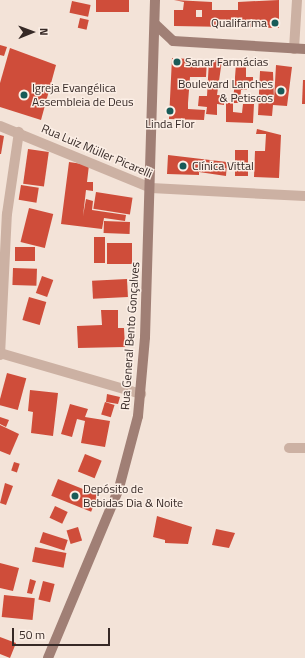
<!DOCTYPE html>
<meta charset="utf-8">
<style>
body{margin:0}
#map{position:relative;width:305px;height:658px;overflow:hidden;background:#f3e3d8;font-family:"Titillium Web",sans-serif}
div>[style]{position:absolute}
.building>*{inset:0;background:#cf4d3a;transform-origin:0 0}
.minor>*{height:10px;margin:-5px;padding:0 5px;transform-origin:5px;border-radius:5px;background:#ccb1a3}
.tertiary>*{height:10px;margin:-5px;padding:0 5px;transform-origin:5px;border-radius:5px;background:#ccb1a3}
.secondary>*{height:10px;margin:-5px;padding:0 5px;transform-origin:5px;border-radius:5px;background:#a07f75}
.dots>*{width:11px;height:11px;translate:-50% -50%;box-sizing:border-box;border:2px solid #fbeee5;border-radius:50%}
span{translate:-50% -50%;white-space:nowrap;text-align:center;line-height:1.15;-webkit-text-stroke:3px #fbeee5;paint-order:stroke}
.poi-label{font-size:12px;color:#362926}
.right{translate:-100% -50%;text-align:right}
.left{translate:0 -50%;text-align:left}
.street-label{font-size:12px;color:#362926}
.north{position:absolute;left:12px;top:12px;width:40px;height:40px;-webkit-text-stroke:3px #fbeee5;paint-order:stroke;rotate:89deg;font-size:11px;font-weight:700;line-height:16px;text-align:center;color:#362926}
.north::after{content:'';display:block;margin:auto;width:14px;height:18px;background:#362926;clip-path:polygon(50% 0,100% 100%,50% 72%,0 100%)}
.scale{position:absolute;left:12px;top:628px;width:98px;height:18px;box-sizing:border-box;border:2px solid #362926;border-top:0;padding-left:5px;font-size:12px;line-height:14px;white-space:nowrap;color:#362926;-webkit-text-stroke:3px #fbeee5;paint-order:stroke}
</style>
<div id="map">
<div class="building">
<div style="left:96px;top:0;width:33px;height:12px"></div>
<div style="clip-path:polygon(evenodd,174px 0,212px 2px,212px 10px,238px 10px,238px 2px,279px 0,279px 28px,174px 26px,174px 10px,183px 10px,184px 2px,174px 0,196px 10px,202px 10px,202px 17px,196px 17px,196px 10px)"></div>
<div style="left:72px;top:1px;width:19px;height:12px;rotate:12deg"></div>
<div style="left:80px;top:18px;width:9px;height:10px;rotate:13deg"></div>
<div style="clip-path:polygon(0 45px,7px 47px,4px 56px,0 55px)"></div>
<div style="clip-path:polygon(10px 48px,56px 65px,41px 120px,0 107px,0 83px)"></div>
<div style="clip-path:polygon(172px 58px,207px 60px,206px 77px,190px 77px,188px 103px,188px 109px,205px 110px,204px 120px,169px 119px)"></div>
<div style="clip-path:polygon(209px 60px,222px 60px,217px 95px,224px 95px,224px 105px,217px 104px,217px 115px,206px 114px,207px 107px,198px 106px,199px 96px,207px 96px)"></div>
<div style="clip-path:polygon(236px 64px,246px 65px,246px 77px,253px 77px,253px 83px,247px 83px,247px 90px,241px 90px,240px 103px,233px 103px,233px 112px,242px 113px,243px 104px,254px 104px,253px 123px,226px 122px,226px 103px,233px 103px)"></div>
<div style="clip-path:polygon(276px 65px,292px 67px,287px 106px,273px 105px,272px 116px,258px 115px,260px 71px,273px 72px,274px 100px)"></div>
<div style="clip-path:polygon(303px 80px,305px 80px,305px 104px,302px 104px)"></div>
<div style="clip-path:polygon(257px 129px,281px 135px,279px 178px,254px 177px,255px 151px,265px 151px,266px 134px,256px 134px)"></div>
<div style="clip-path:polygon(0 135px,4px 136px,1px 154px,0 154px)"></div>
<div style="left:28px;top:149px;width:21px;height:35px;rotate:8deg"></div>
<div style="left:235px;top:150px;width:13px;height:26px"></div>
<div style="clip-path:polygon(168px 155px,227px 162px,226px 176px,199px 172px,199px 175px,167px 174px)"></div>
<div style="clip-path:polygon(69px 162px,89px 165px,87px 182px,93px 182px,93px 191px,86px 190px,83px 216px,86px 199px,93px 201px,92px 210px,126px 215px,125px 221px,104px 218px,102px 229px,61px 224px)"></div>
<div style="left:21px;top:185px;width:18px;height:15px;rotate:9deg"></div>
<div style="left:96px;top:192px;width:37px;height:17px;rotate:9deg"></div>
<div style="left:29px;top:208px;width:25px;height:35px;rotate:14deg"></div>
<div style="left:104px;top:221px;width:26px;height:12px;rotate:2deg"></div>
<div style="left:94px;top:237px;width:11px;height:26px"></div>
<div style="left:107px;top:243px;width:25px;height:21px"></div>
<div style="left:35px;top:247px;width:14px;height:20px;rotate:90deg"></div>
<div style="left:13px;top:268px;width:24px;height:17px;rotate:2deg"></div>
<div style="left:42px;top:276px;width:12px;height:18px;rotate:20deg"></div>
<div style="left:127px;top:279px;width:18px;height:35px;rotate:87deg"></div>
<div style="left:29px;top:297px;width:18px;height:24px;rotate:16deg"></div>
<div style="clip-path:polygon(101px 310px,118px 310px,118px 328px,124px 328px,125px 347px,78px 348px,77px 326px,102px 325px)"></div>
<div style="left:7px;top:373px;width:20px;height:33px;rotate:15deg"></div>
<div style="clip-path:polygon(30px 390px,58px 393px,53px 436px,31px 433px,33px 412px,28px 411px)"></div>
<div style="clip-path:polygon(107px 394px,120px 397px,118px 404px,106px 402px)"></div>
<div style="left:105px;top:402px;width:10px;height:13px;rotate:17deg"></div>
<div style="clip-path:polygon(70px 404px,88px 409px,85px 417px,110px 421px,105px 447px,81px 443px,85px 421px,77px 419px,72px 437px,61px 434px)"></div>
<div style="clip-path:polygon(0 417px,9px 420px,6px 427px,0 424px)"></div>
<div style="clip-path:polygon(0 425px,19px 434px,10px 455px,0 451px)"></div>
<div style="left:85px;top:454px;width:18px;height:19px;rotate:22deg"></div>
<div style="left:14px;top:462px;width:6px;height:9px;rotate:18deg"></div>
<div style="left:58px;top:479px;width:43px;height:18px;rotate:22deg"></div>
<div style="clip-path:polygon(5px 483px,13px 486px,6px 505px,0 503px)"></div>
<div style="left:55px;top:506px;width:14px;height:13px;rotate:25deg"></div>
<div style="clip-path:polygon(157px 516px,192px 527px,188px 544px,165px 543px,165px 540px,153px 537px)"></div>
<div style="left:78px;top:527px;width:14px;height:12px;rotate:73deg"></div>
<div style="clip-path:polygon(216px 529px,235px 533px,229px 548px,212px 545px)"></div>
<div style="left:43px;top:532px;width:26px;height:11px;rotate:18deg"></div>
<div style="left:35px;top:547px;width:32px;height:15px;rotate:11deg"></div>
<div style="clip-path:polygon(0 563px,19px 568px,13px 591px,0 588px)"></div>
<div style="clip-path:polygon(30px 579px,36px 581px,32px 594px,27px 593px)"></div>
<div style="left:43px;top:581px;width:12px;height:19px;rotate:14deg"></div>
<div style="left:4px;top:595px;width:31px;height:22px;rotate:6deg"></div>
<div style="clip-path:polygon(0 637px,16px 643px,10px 658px,0 654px)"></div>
</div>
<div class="minor">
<div style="left:0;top:126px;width:163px;rotate:22.3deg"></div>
<div style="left:151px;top:188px;width:154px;rotate:3deg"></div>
<div style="left:0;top:355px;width:141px;rotate:-87.2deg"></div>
<div style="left:7px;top:214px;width:83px;rotate:-81.7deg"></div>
<div style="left:289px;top:448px;width:16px"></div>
</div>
<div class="tertiary">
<div style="left:294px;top:49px;width:49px;rotate:-86.5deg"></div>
<div style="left:0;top:353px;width:147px;rotate:16.2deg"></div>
</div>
<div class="secondary">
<div style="left:155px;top:24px;width:25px;rotate:43deg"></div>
<div style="left:173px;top:41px;width:132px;rotate:3.5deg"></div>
<div style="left:48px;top:658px;width:184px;rotate:-67.3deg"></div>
<div style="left:119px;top:488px;width:74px;rotate:-75.2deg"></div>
<div style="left:138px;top:416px;width:79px;rotate:-84.9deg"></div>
<div style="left:145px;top:337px;width:337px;rotate:-88.3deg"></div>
</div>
<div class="dots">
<div style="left:275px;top:23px;background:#185b58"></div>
<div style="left:177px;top:62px;background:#185b58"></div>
<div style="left:281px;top:91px;background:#185b58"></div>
<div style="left:24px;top:95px;background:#185b58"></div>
<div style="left:170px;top:111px;background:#185b58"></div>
<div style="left:183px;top:166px;background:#185b58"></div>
<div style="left:75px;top:496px;background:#185b58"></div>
</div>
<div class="poi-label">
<span class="right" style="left:267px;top:23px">Qualifarma</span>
<span class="left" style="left:185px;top:62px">Sanar Farmácias</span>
<span class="right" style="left:273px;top:91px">Boulevard Lanches<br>&amp; Petiscos</span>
<span class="left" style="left:32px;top:95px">Igreja Evangélica<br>Assembleia de Deus</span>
<span style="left:170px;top:124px">Linda Flor</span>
<span class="left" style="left:192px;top:166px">Clínica Vittal</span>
<span class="left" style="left:83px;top:496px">Depósito de<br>Bebidas Dia &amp; Noite</span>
</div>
<div class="street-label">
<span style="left:97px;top:151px;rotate:23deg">Rua Luiz Müller Picarelli</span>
<span style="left:130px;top:336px;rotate:-86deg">Rua General Bento Gonçalves</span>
</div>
<div class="north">N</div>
<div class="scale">50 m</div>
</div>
